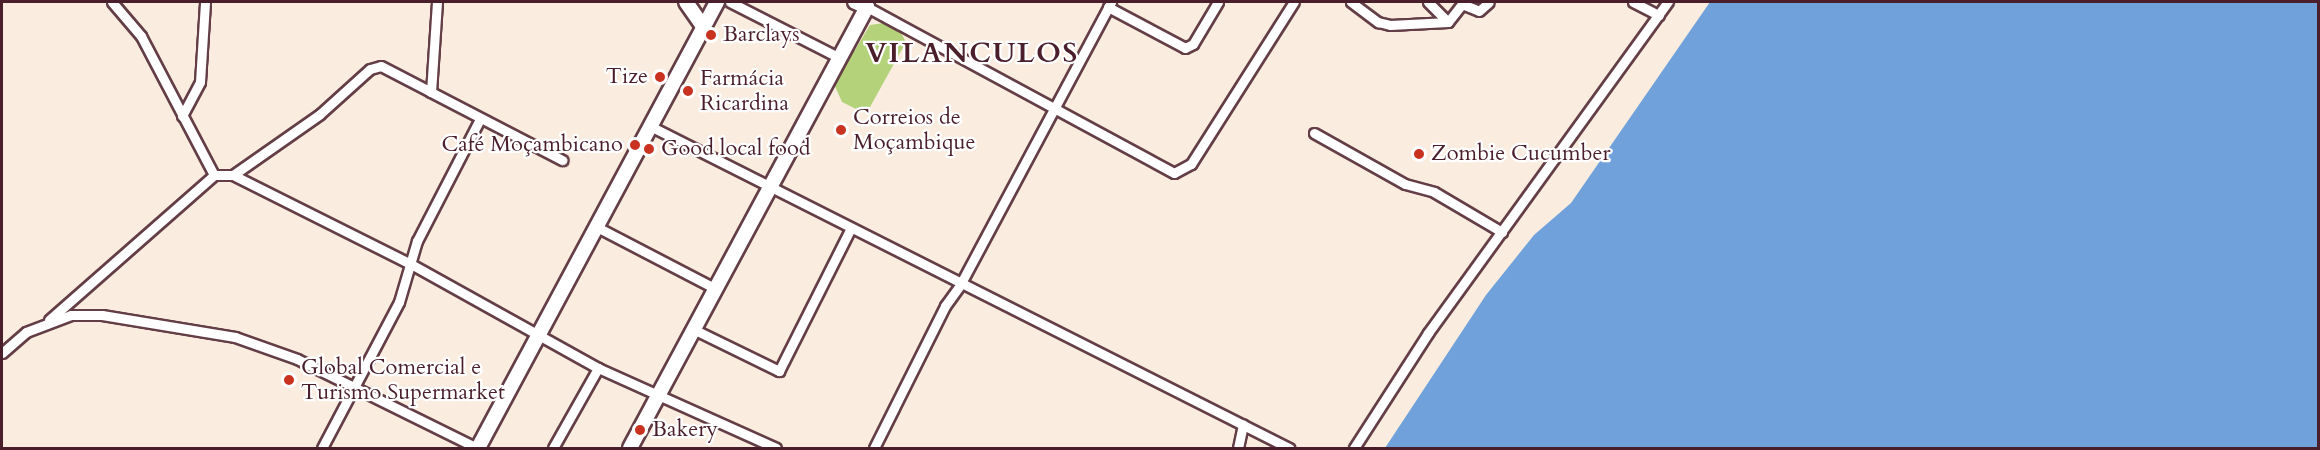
<!DOCTYPE html>
<meta charset="utf-8">
<style>
body{margin:0}
#map{position:relative;width:2320px;height:450px;overflow:hidden;background:#faeddf;font-family:Cardo,serif}
div>[style]{position:absolute}
.green>*{inset:0;background:#b3d279}
.water>*{inset:0;background:#70a1da}
.roads{filter:drop-shadow(2px 0 #643e46) drop-shadow(-2px 0 #643e46) drop-shadow(0 2px #643e46) drop-shadow(0 -2px #643e46)}
.minor>*{height:9px;margin:-4.5px;padding:0 4.5px;transform-origin:4.5px;border-radius:4.5px;background:#fff}
.secondary>*{height:14px;margin:-7px;padding:0 7px;transform-origin:7px;border-radius:7px;background:#fff}
.dots>*{width:16px;height:16px;translate:-50% -50%;box-sizing:border-box;border:3px solid #fff;border-radius:50%}
span{translate:-50% -50%;white-space:nowrap;text-align:center;line-height:1.15;-webkit-text-stroke:4.5px #fff;paint-order:stroke}
.poi-label{font-size:22px;color:#4a1f2b}
.left{translate:0 -50%;text-align:left}
.right{translate:-100% -50%;text-align:right}
.district-label{font-size:28px;color:#4a1f2b;font-weight:700;letter-spacing:1.5px}
.frame{position:absolute;inset:0;border:3px solid #4a1f2b;pointer-events:none}
</style>
<div id="map">
<div class="green">
<div style="clip-path:polygon(884px 23px,901px 33px,906px 42px,870px 107px,856px 109px,842px 102px,834px 84px,850px 50px,855px 50px,870px 25px)"></div>
</div>
<div class="water">
<div style="clip-path:polygon(1710px 2px,2318px 2px,2318px 448px,1385px 448px,1486px 295px,1534px 235px,1571px 203px)"></div>
</div>
<div class="roads">
<div class="minor">
<div style="left:112px;top:2px;width:45px;rotate:49.5deg"></div>
<div style="left:141px;top:36px;width:157px;rotate:62.3deg"></div>
<div style="left:437px;top:2px;width:90px;rotate:93.8deg"></div>
<div style="left:431px;top:92px;width:148px;rotate:27.4deg"></div>
<div style="left:730px;top:2px;width:121px;rotate:27deg"></div>
<div style="left:1351px;top:2px;width:34px;rotate:37deg"></div>
<div style="left:1378px;top:22px;width:12px;rotate:14deg"></div>
<div style="left:1390px;top:25px;width:58px;rotate:-3deg"></div>
<div style="left:1448px;top:22px;width:23px;rotate:-52deg"></div>
<div style="left:1462px;top:4px;width:18px;rotate:22deg"></div>
<div style="left:1479px;top:11px;width:13px;rotate:-42deg"></div>
<div style="left:1428px;top:2px;width:28px;rotate:45deg"></div>
<div style="left:1633px;top:2px;width:29px;rotate:27deg"></div>
<div style="left:867px;top:7px;width:349px;rotate:28.4deg"></div>
<div style="left:1174px;top:173px;width:19px;rotate:-28deg"></div>
<div style="left:1191px;top:164px;width:192px;rotate:-57.6deg"></div>
<div style="left:1108px;top:7px;width:87px;rotate:28deg"></div>
<div style="left:1185px;top:48px;width:9px;rotate:-27deg"></div>
<div style="left:1193px;top:44px;width:49px;rotate:-59.2deg"></div>
<div style="left:182px;top:116px;width:38px;rotate:-62deg"></div>
<div style="left:200px;top:82px;width:80px;rotate:-86.4deg"></div>
<div style="left:650px;top:126px;width:716px;rotate:26.74deg"></div>
<div style="left:1314px;top:133px;width:104px;rotate:29.3deg"></div>
<div style="left:1405px;top:184px;width:30px;rotate:15deg"></div>
<div style="left:1434px;top:192px;width:79px;rotate:30.5deg"></div>
<div style="left:233px;top:175px;width:106px;rotate:-35deg"></div>
<div style="left:320px;top:114px;width:67px;rotate:-42deg"></div>
<div style="left:370px;top:69px;width:11px;rotate:-15deg"></div>
<div style="left:381px;top:66px;width:56px;rotate:27.5deg"></div>
<div style="left:597px;top:227px;width:132px;rotate:27.5deg"></div>
<div style="left:49px;top:320px;width:220px;rotate:-41.3deg"></div>
<div style="left:214px;top:175px;width:19px"></div>
<div style="left:233px;top:175px;width:199px;rotate:26.6deg"></div>
<div style="left:411px;top:264px;width:214px;rotate:29.1deg"></div>
<div style="left:598px;top:368px;width:195px;rotate:24.2deg"></div>
<div style="left:693px;top:329px;width:96px;rotate:26deg"></div>
<div style="left:779px;top:371px;width:160px;rotate:-63.3deg"></div>
<div style="left:2px;top:353px;width:32px;rotate:-41deg"></div>
<div style="left:26px;top:332px;width:48px;rotate:-20.7deg"></div>
<div style="left:71px;top:315px;width:31px"></div>
<div style="left:102px;top:315px;width:135px;rotate:9.4deg"></div>
<div style="left:235px;top:337px;width:66px;rotate:19.5deg"></div>
<div style="left:297px;top:359px;width:201px;rotate:26.3deg"></div>
<div style="left:322px;top:448px;width:165px;rotate:-62.2deg"></div>
<div style="left:399px;top:302px;width:64px;rotate:-73.6deg"></div>
<div style="left:417px;top:241px;width:137px;rotate:-62.7deg"></div>
<div style="left:553px;top:448px;width:92px;rotate:-60.6deg"></div>
<div style="left:874px;top:448px;width:159px;rotate:-63.4deg"></div>
<div style="left:945px;top:306px;width:26px;rotate:-54deg"></div>
<div style="left:960px;top:285px;width:321px;rotate:-61.9deg"></div>
<div style="left:1238px;top:448px;width:24px;rotate:-78deg"></div>
<div style="left:1354px;top:448px;width:137px;rotate:-57.2deg"></div>
<div style="left:1428px;top:333px;width:409px;rotate:-54.1deg"></div>
</div>
<div class="secondary">
<div style="left:686px;top:2px;width:29px;rotate:55deg"></div>
<div style="left:478px;top:448px;width:506px;rotate:-61.81deg"></div>
<div style="left:630px;top:448px;width:501px;rotate:-61.75deg"></div>
<div style="left:867px;top:7px;width:13px;rotate:-157deg"></div>
</div>
</div>
<div class="dots">
<div style="left:711px;top:35px;background:#c8321e"></div>
<div style="left:660px;top:77px;background:#c8321e"></div>
<div style="left:688px;top:91px;background:#c8321e"></div>
<div style="left:841px;top:130px;background:#c8321e"></div>
<div style="left:635px;top:145px;background:#c8321e"></div>
<div style="left:649px;top:149px;background:#c8321e"></div>
<div style="left:1419px;top:154px;background:#c8321e"></div>
<div style="left:289px;top:380px;background:#c8321e"></div>
<div style="left:640px;top:430px;background:#c8321e"></div>
</div>
<div class="poi-label">
<span class="left" style="left:723px;top:35px">Barclays</span>
<span class="right" style="left:648px;top:77px">Tize</span>
<span class="left" style="left:700px;top:91px">Farmácia<br>Ricardina</span>
<span class="left" style="left:853px;top:130px">Correios de<br>Moçambique</span>
<span class="right" style="left:623px;top:145px">Café Moçambicano</span>
<span class="left" style="left:661px;top:149px">Good local food</span>
<span class="left" style="left:1431px;top:154px">Zombie Cucumber</span>
<span class="left" style="left:301px;top:380px">Global Comercial e<br>Turismo Supermarket</span>
<span class="left" style="left:652px;top:430px">Bakery</span>
</div>
<div class="district-label">
<span style="left:972px;top:53px">VILANCULOS</span>
</div>
<div class="frame"></div>
</div>
